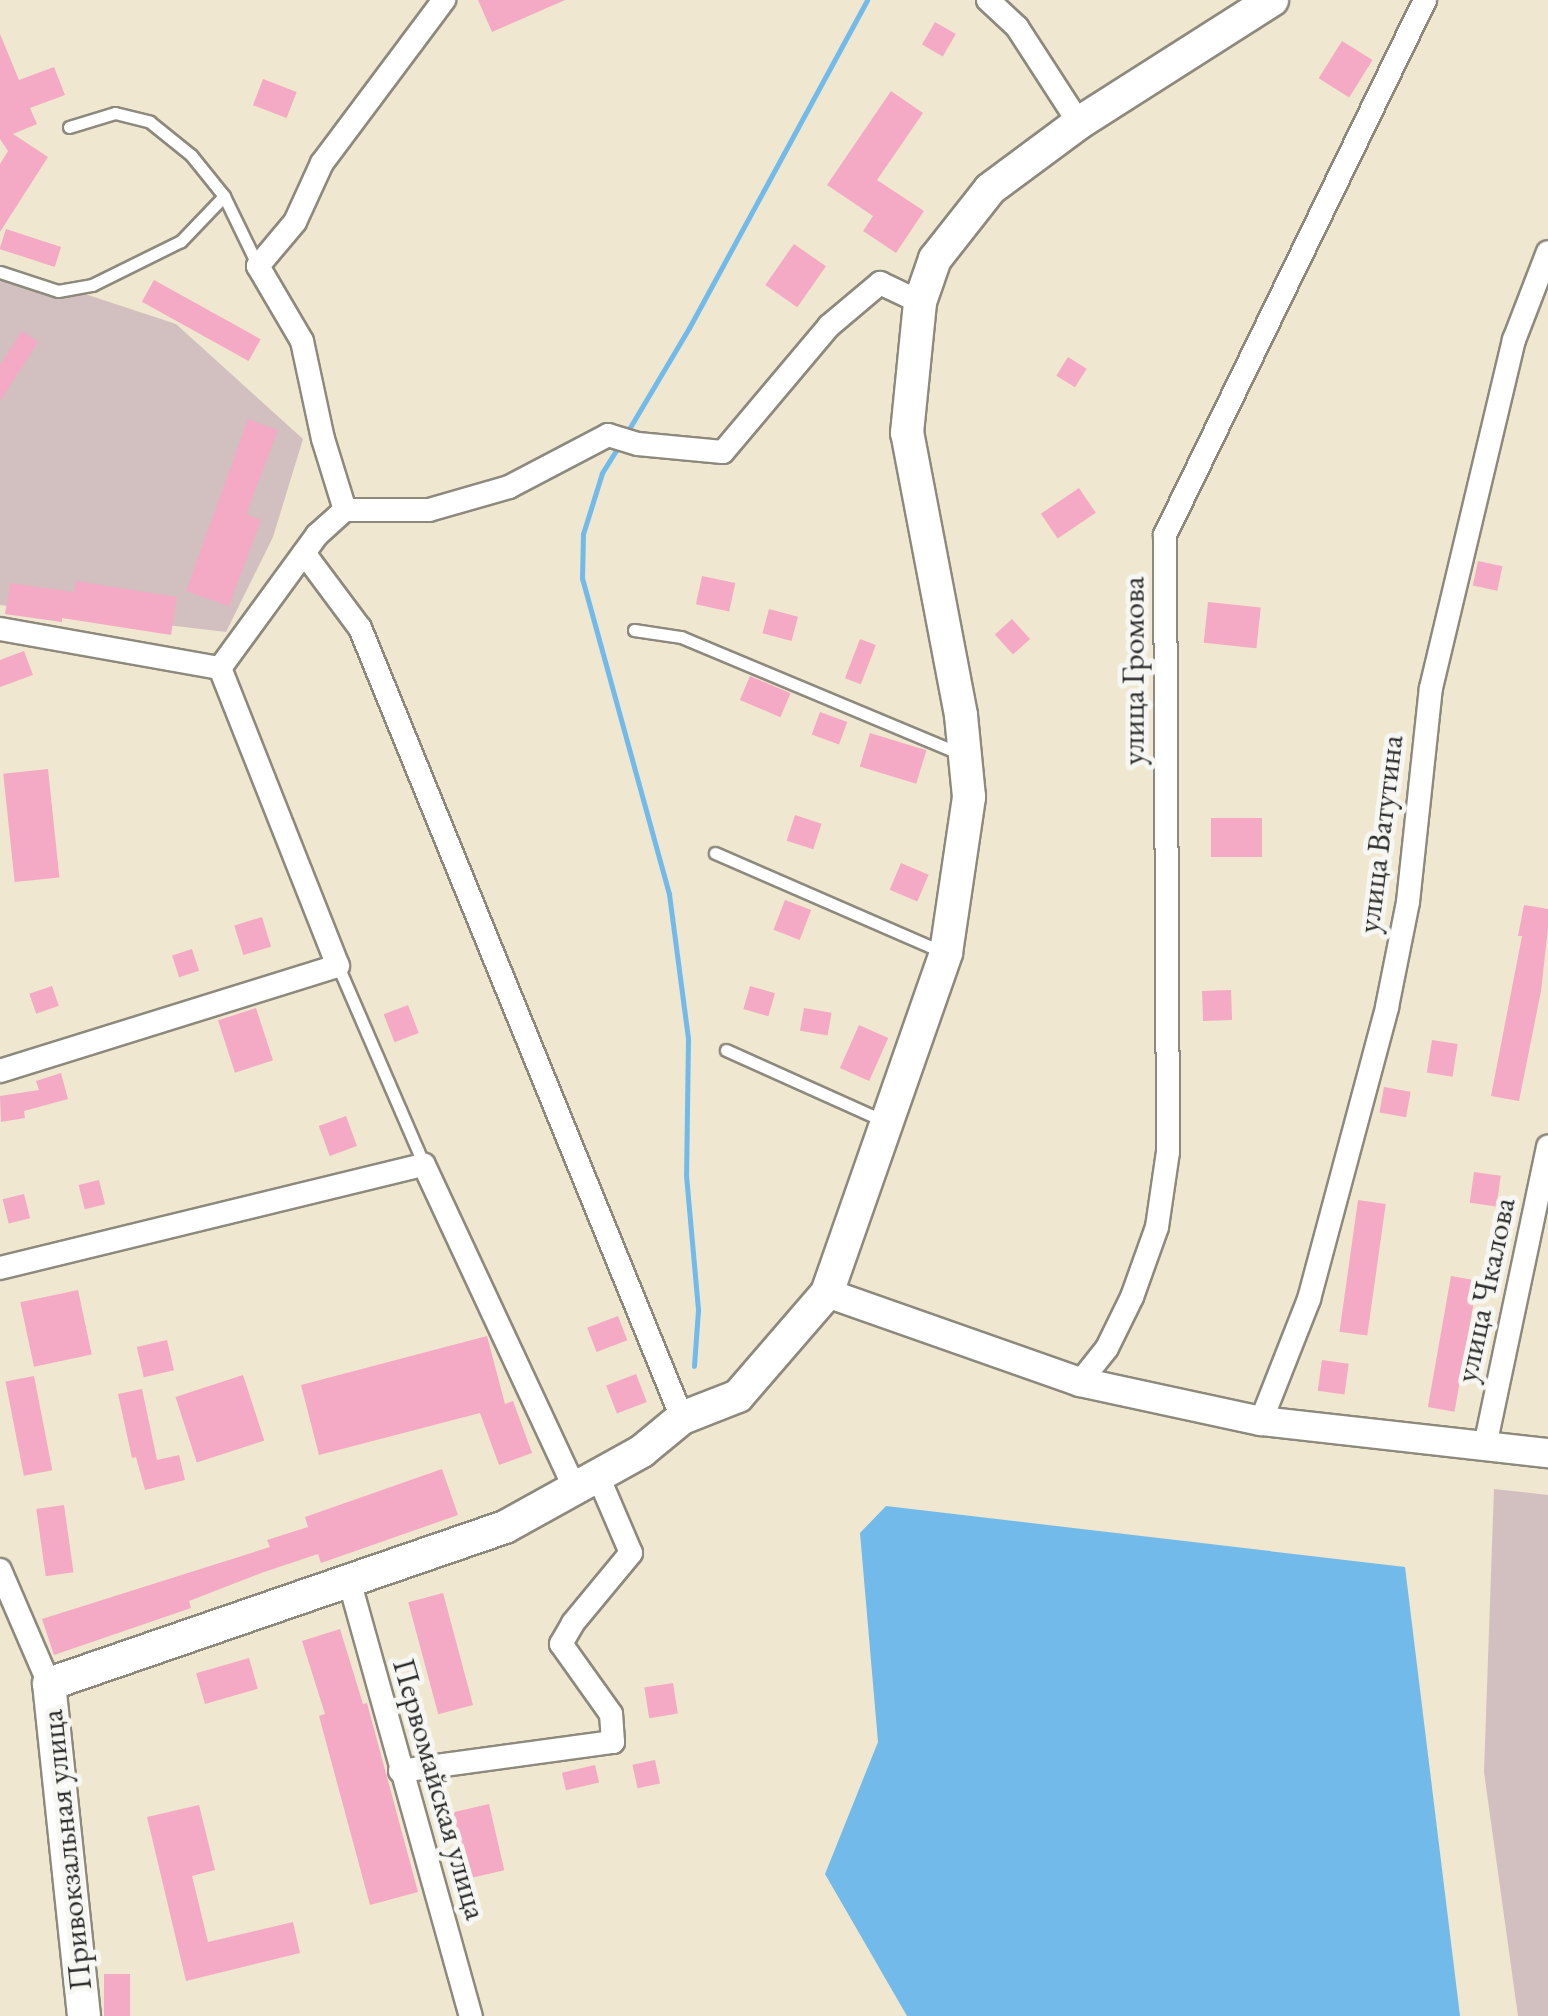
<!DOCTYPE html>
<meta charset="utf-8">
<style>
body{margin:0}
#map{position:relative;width:1548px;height:2016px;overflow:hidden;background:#efe7cf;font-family:"EB Garamond",serif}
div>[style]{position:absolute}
.industrial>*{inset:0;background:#d2bfc0}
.water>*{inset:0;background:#72baea}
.stream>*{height:5px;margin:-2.5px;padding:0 2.5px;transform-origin:2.5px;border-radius:2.5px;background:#72baea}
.building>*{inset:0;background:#f4aac4;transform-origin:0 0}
.roads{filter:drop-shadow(2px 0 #8d897d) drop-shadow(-2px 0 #8d897d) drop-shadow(0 2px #8d897d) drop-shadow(0 -2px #8d897d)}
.service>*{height:11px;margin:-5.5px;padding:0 5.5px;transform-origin:5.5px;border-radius:5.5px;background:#fff}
.minor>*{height:22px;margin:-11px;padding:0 11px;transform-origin:11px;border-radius:11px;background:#fff}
.tertiary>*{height:28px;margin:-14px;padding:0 14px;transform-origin:14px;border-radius:14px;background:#fff}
.secondary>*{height:32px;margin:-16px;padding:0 16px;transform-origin:16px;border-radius:16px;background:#fff}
span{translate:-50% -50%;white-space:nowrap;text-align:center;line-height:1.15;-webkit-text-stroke:10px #f6f6f2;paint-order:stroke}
.street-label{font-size:32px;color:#2b2b2b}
</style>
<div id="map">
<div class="industrial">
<div style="clip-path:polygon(0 266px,176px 324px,303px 439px,273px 537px,226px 632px,0 605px)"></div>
<div style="clip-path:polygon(1494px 1489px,1548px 1495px,1548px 2016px,1518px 2016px,1484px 1772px)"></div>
</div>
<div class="water">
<div style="clip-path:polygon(886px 1506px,1405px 1567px,1460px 2016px,907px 2016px,825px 1874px,878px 1742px,860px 1533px)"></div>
</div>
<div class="stream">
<div style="left:626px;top:434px;width:123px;rotate:-59.3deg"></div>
<div style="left:689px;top:328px;width:373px;rotate:-61.5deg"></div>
<div style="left:620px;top:444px;width:34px;rotate:122deg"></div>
<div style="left:602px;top:473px;width:64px;rotate:107.3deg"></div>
<div style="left:583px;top:534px;width:44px;rotate:91.3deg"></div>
<div style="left:582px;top:578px;width:328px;rotate:74.6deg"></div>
<div style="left:669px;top:894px;width:145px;rotate:82.5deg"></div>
<div style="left:688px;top:1038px;width:137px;rotate:90.8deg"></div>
<div style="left:686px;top:1175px;width:136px;rotate:84.9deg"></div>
<div style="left:698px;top:1310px;width:56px;rotate:94.1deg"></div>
</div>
<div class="building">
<div style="clip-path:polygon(478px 0,565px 0,492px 32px)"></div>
<div style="left:935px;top:22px;width:24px;height:26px;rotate:30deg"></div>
<div style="clip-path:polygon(0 34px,19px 80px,54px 67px,65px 95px,30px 108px,37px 124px,13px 134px,48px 157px,0 232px,0 164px,8px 151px,0 139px)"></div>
<div style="left:1342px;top:41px;width:36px;height:44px;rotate:32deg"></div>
<div style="left:263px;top:79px;width:36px;height:28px;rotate:21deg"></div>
<div style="clip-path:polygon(891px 91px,923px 113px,877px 180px,924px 211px,896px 253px,863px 231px,873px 216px,827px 185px)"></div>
<div style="left:6px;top:229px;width:58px;height:21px;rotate:18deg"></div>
<div style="left:794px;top:244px;width:39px;height:50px;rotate:35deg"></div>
<div style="left:154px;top:280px;width:122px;height:25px;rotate:29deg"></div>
<div style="clip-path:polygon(22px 331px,38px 342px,0 401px,0 365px)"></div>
<div style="left:1068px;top:357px;width:22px;height:22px;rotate:32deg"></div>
<div style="clip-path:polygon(248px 419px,278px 430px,246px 514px,261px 520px,229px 606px,186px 591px)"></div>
<div style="left:1079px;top:488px;width:30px;height:46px;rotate:56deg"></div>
<div style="left:1478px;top:561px;width:25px;height:25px;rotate:12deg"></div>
<div style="left:702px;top:576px;width:34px;height:29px;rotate:12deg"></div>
<div style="clip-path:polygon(76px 581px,177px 597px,171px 635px,62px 618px,62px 622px,5px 614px,10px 583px,74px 592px)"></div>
<div style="left:1208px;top:602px;width:53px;height:41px;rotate:6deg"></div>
<div style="left:769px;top:609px;width:30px;height:25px;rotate:15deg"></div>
<div style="left:1012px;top:619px;width:27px;height:23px;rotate:48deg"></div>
<div style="left:860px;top:639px;width:17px;height:42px;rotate:21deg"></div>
<div style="clip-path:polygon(24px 651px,33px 675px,0 687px,0 660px)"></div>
<div style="left:750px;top:676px;width:44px;height:26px;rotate:23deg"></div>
<div style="left:820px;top:712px;width:29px;height:24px;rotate:20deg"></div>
<div style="left:870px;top:733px;width:59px;height:35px;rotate:17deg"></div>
<div style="left:48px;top:769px;width:109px;height:45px;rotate:84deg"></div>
<div style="left:795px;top:815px;width:28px;height:27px;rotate:18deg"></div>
<div style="left:1211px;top:818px;width:51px;height:39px"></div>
<div style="left:901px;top:863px;width:30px;height:29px;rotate:23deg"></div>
<div style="left:785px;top:900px;width:28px;height:32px;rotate:21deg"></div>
<div style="clip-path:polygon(1524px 905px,1548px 909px,1548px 928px,1541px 991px,1519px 1101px,1491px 1096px,1522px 936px,1518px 936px)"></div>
<div style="left:262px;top:917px;width:31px;height:29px;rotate:73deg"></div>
<div style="left:192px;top:949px;width:23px;height:21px;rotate:72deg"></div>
<div style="left:52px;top:986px;width:21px;height:24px;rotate:71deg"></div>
<div style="left:750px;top:986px;width:26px;height:24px;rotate:16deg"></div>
<div style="left:1231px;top:990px;width:30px;height:29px;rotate:88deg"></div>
<div style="left:408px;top:1005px;width:30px;height:26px;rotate:69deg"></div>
<div style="left:256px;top:1008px;width:55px;height:40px;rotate:72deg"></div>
<div style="left:804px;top:1008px;width:28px;height:23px;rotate:10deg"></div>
<div style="left:859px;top:1025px;width:32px;height:47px;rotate:24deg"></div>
<div style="left:1432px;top:1040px;width:26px;height:33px;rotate:9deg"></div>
<div style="clip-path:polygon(61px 1073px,68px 1099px,24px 1111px,25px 1118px,1px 1122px,0 1096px,39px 1090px,36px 1081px)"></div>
<div style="left:1384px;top:1087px;width:27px;height:26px;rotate:10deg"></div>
<div style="left:346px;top:1116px;width:32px;height:29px;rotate:70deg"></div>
<div style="left:1474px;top:1172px;width:27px;height:31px;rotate:8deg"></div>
<div style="left:99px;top:1180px;width:25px;height:21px;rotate:76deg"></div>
<div style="left:24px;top:1194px;width:25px;height:22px;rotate:76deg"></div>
<div style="left:1358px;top:1200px;width:28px;height:133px;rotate:8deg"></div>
<div style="left:1451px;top:1276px;width:27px;height:133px;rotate:10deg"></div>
<div style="left:78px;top:1290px;width:66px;height:59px;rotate:78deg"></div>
<div style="left:618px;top:1316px;width:26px;height:33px;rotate:69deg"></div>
<div style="clip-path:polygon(487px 1336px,505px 1404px,513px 1401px,532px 1453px,499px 1465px,480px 1413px,319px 1455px,301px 1385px)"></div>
<div style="left:167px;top:1340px;width:31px;height:31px;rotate:77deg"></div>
<div style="left:1322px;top:1360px;width:27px;height:31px;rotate:8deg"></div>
<div style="left:636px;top:1374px;width:30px;height:32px;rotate:69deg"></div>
<div style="left:243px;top:1375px;width:69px;height:71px;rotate:72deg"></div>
<div style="left:34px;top:1376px;width:96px;height:29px;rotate:79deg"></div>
<div style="clip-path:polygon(142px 1389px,157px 1460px,179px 1455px,185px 1480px,145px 1490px,136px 1457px,132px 1458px,118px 1394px)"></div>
<div style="clip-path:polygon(442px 1469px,458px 1515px,321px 1563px,318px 1554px,264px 1572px,189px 1601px,191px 1608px,54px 1655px,42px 1619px,270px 1547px,267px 1540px,308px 1527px,305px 1517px)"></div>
<div style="left:64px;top:1505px;width:68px;height:28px;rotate:82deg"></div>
<div style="left:443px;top:1593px;width:116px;height:36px;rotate:75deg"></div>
<div style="clip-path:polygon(340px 1629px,363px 1704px,367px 1703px,418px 1892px,370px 1905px,319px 1716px,325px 1714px,302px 1641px)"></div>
<div style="left:249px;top:1658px;width:32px;height:55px;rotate:74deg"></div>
<div style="left:673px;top:1683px;width:31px;height:29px;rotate:81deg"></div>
<div style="left:655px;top:1760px;width:24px;height:23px;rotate:78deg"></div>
<div style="left:595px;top:1765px;width:18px;height:34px;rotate:77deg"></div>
<div style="left:489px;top:1804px;width:68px;height:41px;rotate:77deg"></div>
<div style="clip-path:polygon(199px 1805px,215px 1870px,192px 1876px,208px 1942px,293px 1922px,300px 1953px,186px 1981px,147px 1817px)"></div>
<div style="left:104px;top:1974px;width:26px;height:42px"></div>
</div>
<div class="roads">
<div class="service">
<div style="left:69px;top:127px;width:48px;rotate:-16.9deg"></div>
<div style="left:115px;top:113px;width:36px;rotate:14deg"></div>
<div style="left:150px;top:122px;width:53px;rotate:38.8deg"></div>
<div style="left:191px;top:155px;width:53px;rotate:51.2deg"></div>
<div style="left:224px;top:196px;width:78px;rotate:64.1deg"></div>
<div style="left:0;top:272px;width:61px;rotate:18.1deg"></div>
<div style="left:58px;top:291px;width:35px;rotate:-10deg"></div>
<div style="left:92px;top:285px;width:99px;rotate:-26.3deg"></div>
<div style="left:181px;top:241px;width:62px;rotate:-46.3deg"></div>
<div style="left:634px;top:630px;width:48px;rotate:8.5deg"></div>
<div style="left:681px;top:637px;width:303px;rotate:22.7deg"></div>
<div style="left:715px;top:853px;width:249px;rotate:23.5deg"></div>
<div style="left:338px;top:966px;width:217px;rotate:66.6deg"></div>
<div style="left:726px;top:1050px;width:175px;rotate:24.2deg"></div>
</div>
<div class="minor">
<div style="left:988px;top:0;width:40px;rotate:43deg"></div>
<div style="left:1017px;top:27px;width:114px;rotate:57.1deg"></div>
<div style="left:345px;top:510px;width:74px;rotate:-107.2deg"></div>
<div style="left:323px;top:439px;width:100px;rotate:-102.1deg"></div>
<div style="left:302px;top:341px;width:87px;rotate:-120.4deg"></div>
<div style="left:258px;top:266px;width:57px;rotate:-49.9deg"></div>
<div style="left:295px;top:222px;width:65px;rotate:-65.4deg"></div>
<div style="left:322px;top:163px;width:204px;rotate:-53.2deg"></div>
<div style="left:304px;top:553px;width:94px;rotate:53.3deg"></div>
<div style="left:360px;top:628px;width:853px;rotate:67.82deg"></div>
<div style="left:0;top:629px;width:223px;rotate:10.1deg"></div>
<div style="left:0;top:1071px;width:354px;rotate:-17.3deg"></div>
<div style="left:338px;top:966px;width:321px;rotate:-111.6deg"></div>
<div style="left:220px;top:668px;width:165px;rotate:-53.9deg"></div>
<div style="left:317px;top:535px;width:38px;rotate:-42deg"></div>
<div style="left:345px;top:510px;width:84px"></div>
<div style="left:429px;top:510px;width:83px;rotate:-16deg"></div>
<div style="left:509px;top:487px;width:112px;rotate:-27.7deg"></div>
<div style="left:608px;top:435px;width:31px;rotate:17deg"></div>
<div style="left:638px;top:444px;width:85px;rotate:5.4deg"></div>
<div style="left:723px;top:452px;width:165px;rotate:-49.9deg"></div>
<div style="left:829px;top:326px;width:67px;rotate:-40.1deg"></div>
<div style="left:880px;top:283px;width:44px;rotate:25.4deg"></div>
<div style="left:0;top:1268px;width:436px;rotate:-13.7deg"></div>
<div style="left:424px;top:1165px;width:357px;rotate:65deg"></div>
<div style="left:1080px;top:1382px;width:43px;rotate:-51.5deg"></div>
<div style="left:1107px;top:1348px;width:57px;rotate:-63.9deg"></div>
<div style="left:1132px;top:1297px;width:74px;rotate:-70.3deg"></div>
<div style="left:1157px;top:1227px;width:76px;rotate:-81.7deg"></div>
<div style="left:1168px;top:1152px;width:617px;rotate:-90.28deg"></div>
<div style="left:1165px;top:535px;width:595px;rotate:-64.08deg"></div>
<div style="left:1261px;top:1421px;width:131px;rotate:-68.5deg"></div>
<div style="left:1309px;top:1299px;width:302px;rotate:-75deg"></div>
<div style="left:1387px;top:1007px;width:107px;rotate:-78.7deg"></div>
<div style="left:1408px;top:902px;width:215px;rotate:-83.9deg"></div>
<div style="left:1431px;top:688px;width:358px;rotate:-76.6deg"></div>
<div style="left:1514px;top:340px;width:94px;rotate:-68.9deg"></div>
<div style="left:1485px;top:1446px;width:306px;rotate:-78.1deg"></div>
<div style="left:0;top:1570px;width:124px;rotate:66.7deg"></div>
<div style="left:349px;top:1580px;width:453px;rotate:74.4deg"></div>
<div style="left:400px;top:1771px;width:215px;rotate:-7.8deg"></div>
<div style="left:613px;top:1742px;width:28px;rotate:-94deg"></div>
<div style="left:611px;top:1714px;width:86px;rotate:-125.5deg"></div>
<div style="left:561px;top:1644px;width:24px;rotate:-60deg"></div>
<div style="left:573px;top:1623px;width:91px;rotate:-50.4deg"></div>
<div style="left:631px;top:1553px;width:84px;rotate:-113.2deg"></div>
</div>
<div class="tertiary">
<div style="left:827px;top:1293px;width:268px;rotate:19.4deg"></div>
<div style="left:1080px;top:1382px;width:185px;rotate:12.2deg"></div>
<div style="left:1261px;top:1421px;width:289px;rotate:6.4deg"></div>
</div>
<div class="secondary">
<div style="left:84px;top:2016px;width:334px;rotate:-96deg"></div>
<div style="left:49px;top:1684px;width:482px;rotate:-19deg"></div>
<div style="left:505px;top:1527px;width:157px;rotate:-29deg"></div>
<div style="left:642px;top:1451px;width:52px;rotate:-39.5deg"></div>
<div style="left:682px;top:1418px;width:60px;rotate:-21.4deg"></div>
<div style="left:738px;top:1396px;width:136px;rotate:-49.2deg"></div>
<div style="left:827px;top:1293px;width:360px;rotate:-70.7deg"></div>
<div style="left:946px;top:953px;width:158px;rotate:-81.6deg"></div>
<div style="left:969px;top:797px;width:82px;rotate:-95.6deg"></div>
<div style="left:961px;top:715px;width:287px;rotate:-100.8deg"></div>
<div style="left:907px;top:433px;width:132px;rotate:-84.3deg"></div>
<div style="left:920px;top:302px;width:46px;rotate:-70.8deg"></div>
<div style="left:935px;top:259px;width:89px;rotate:-51.8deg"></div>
<div style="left:990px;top:189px;width:111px;rotate:-36.6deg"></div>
<div style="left:1079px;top:123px;width:229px;rotate:-32.5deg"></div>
</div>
</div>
<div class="street-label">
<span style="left:1133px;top:671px;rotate:-90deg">улица Громова</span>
<span style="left:1380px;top:834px;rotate:-83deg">улица Ватутина</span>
<span style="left:1485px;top:1290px;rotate:-78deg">улица Чкалова</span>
<span style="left:440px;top:1789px;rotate:74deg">Первомайская улица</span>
<span style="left:66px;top:1850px;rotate:-96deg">Привокзальная улица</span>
</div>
</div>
